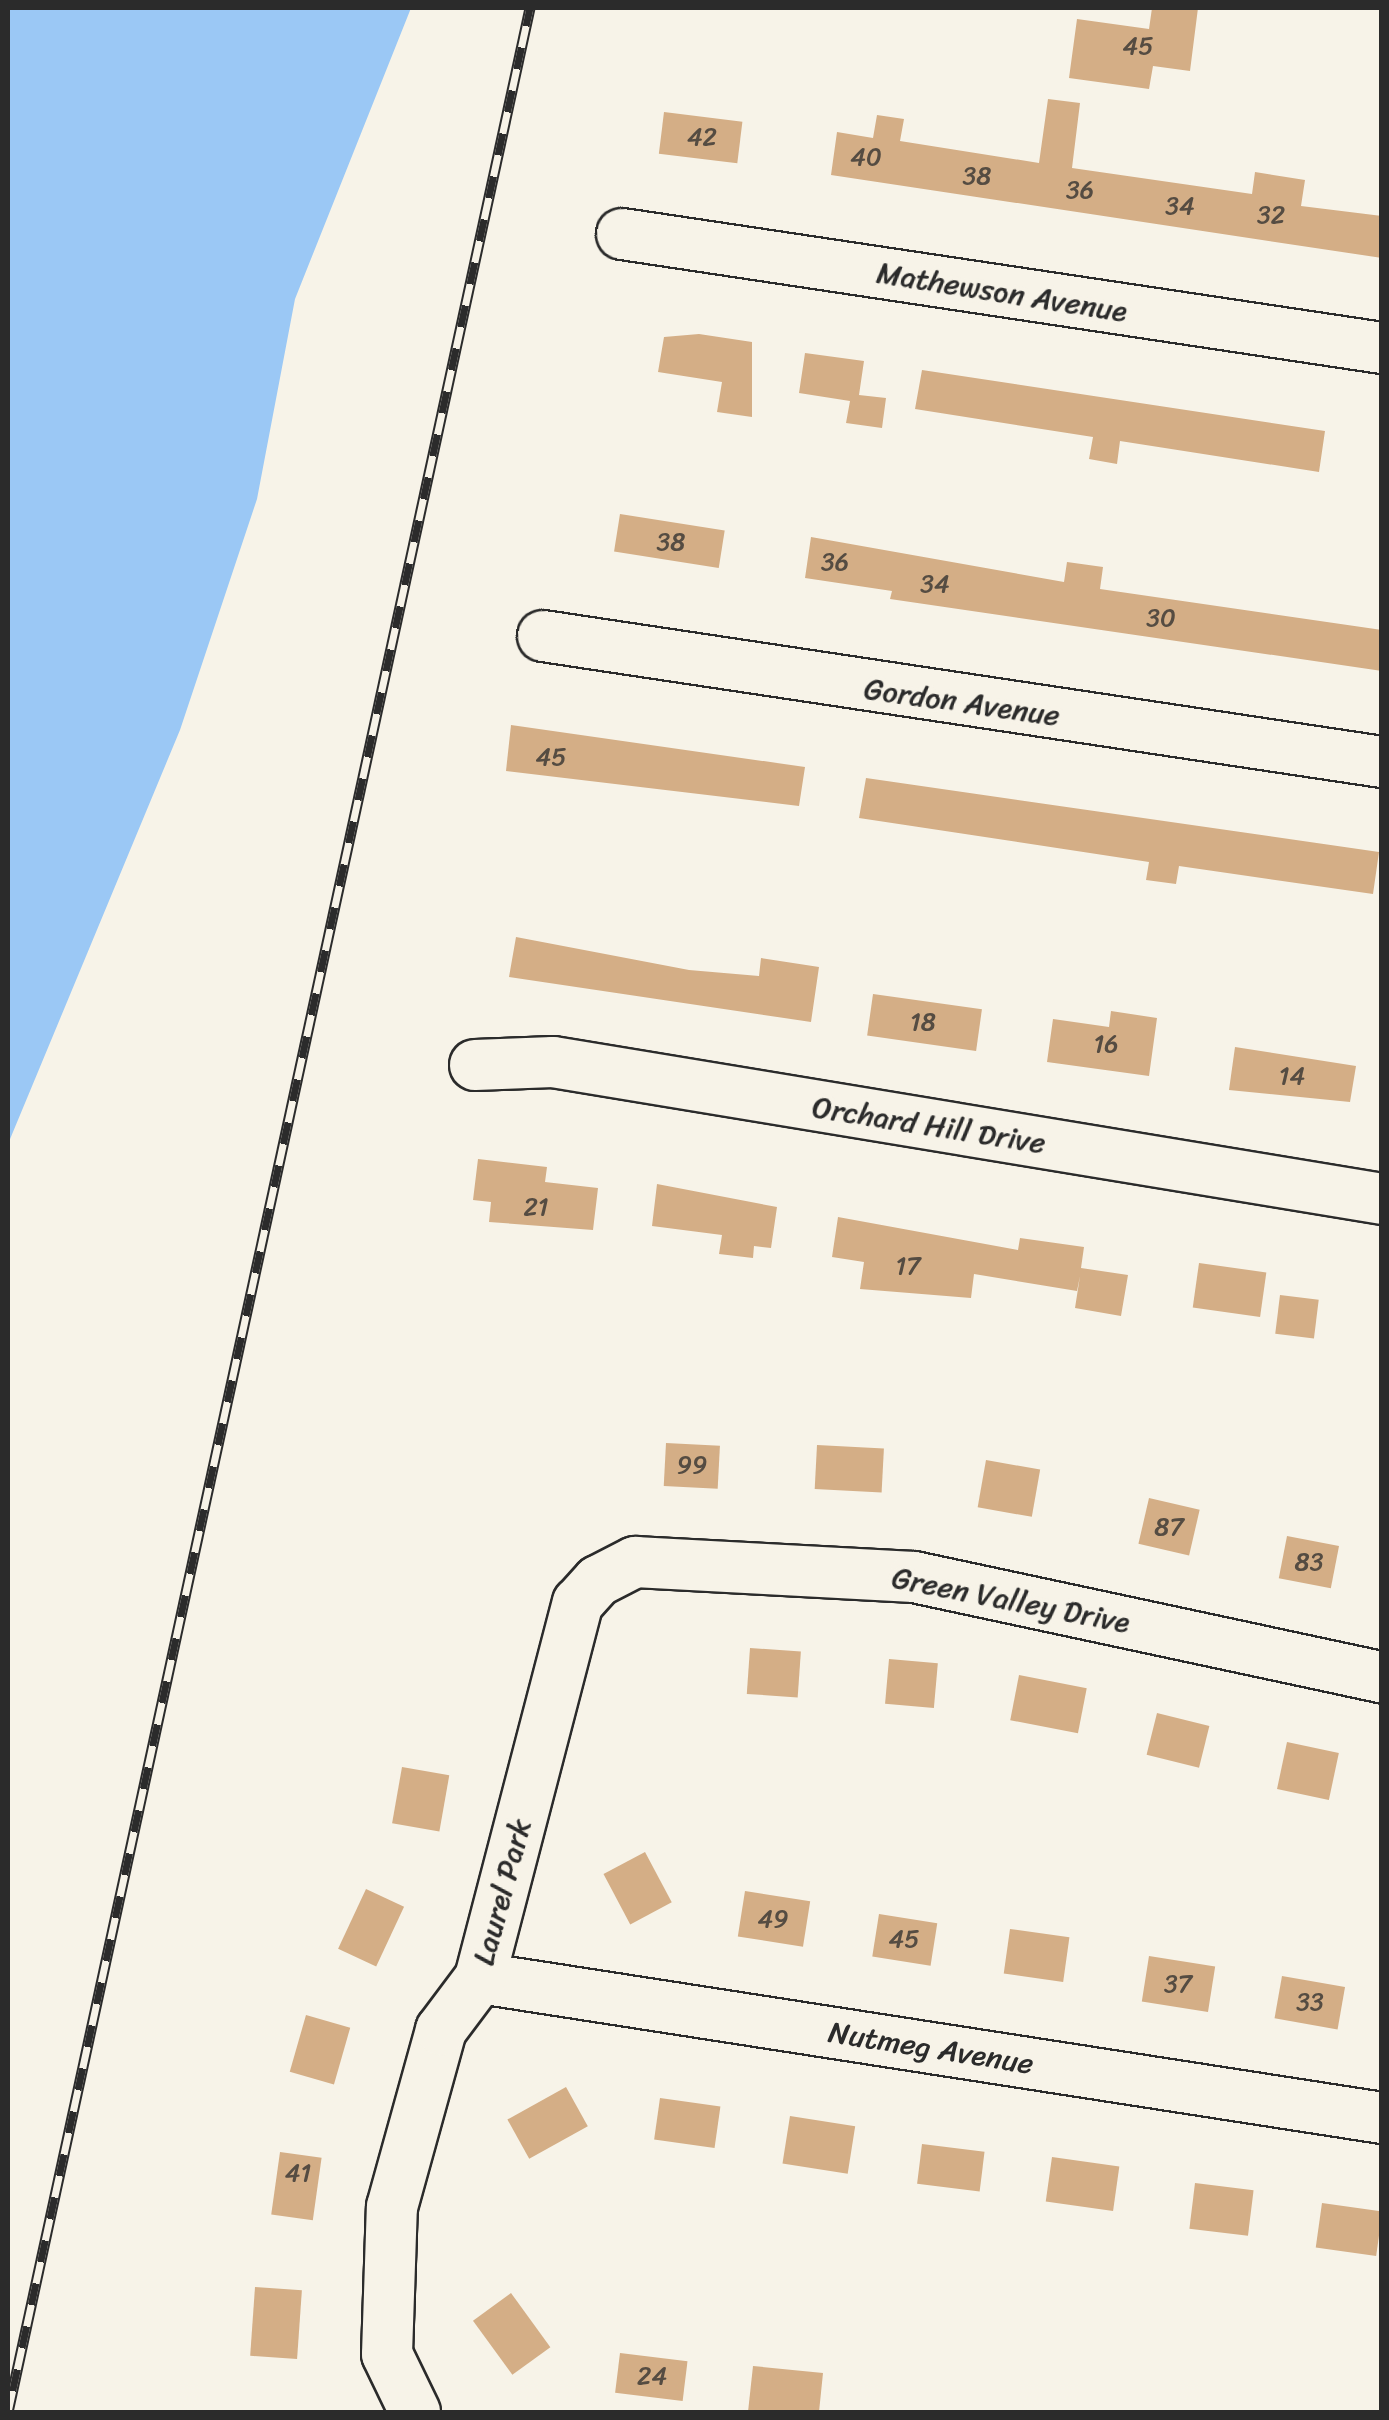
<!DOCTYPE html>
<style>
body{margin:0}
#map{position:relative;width:1389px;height:2420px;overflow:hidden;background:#f7f3e8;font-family:Sriracha,sans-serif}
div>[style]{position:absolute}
.water>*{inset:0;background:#9bc8f5}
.building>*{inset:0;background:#d4ae86;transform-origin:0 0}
.roads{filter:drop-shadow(2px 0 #2b2b2b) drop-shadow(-2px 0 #2b2b2b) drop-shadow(0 2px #2b2b2b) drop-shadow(0 -2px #2b2b2b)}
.minor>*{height:50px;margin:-25px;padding:0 25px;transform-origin:25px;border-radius:25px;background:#f7f3e8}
.rail>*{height:11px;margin-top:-5.5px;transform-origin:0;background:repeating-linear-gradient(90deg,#f7f3e8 0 22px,#2b2b2b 0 44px);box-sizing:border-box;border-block:2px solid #2b2b2b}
span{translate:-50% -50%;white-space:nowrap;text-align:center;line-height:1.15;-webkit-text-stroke:8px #f7f3e8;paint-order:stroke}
.number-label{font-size:25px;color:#554c42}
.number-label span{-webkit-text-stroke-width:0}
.street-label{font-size:30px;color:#2b2b2b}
.frame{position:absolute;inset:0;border:10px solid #2b2b2b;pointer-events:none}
</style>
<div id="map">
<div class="water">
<div style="clip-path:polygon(8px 8px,411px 8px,295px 299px,257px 499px,180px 730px,8px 1144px)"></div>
</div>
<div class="building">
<div style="clip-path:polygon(1152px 8px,1198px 8px,1190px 71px,1153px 66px,1149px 89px,1069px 78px,1077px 19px,1149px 29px)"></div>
<div style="clip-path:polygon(1048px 99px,1080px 103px,1072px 168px,1252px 194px,1255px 172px,1305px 180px,1301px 206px,1382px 216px,1382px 258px,831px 175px,837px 132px,873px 138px,877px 115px,904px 119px,900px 141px,1039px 163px)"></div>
<div style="left:664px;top:112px;width:79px;height:42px;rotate:7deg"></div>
<div style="clip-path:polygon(699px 334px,752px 342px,752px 417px,717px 412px,722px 382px,658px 372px,664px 337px)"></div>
<div style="clip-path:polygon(805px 353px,864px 361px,859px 395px,886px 398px,882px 428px,846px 423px,850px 401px,799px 393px)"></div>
<div style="clip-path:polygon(922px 370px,1325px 431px,1319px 472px,1120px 441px,1117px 464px,1089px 459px,1093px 437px,915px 409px)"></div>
<div style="left:620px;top:514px;width:106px;height:38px;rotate:9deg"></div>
<div style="clip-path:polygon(811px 537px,1064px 582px,1067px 562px,1103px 567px,1100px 589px,1382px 630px,1382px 671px,890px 599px,892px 591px,805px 578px)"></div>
<div style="clip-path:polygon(511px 725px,805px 767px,799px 806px,506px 771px)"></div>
<div style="clip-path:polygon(866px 778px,1379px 852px,1373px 894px,1179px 866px,1176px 884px,1146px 880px,1149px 862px,859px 818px)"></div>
<div style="clip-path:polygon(516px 937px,689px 970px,759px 976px,761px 958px,819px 967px,811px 1022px,509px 977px)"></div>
<div style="left:873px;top:994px;width:110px;height:42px;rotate:8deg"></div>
<div style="clip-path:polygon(1111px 1011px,1157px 1018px,1149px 1076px,1047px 1062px,1053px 1019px,1109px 1027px)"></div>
<div style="clip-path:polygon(1235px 1047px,1356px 1066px,1350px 1102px,1229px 1090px)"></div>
<div style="clip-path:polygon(478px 1159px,547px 1167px,545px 1182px,598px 1188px,593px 1230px,489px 1222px,491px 1202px,473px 1200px)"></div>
<div style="clip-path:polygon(657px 1184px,777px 1207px,771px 1248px,754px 1246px,753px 1258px,719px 1254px,722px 1235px,652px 1226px)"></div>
<div style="clip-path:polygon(838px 1217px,1018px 1250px,1020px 1238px,1084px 1247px,1081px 1268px,1128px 1275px,1121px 1316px,1075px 1308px,1080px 1276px,1077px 1291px,974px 1274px,971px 1298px,860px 1289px,864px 1262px,832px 1257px)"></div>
<div style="left:1199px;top:1263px;width:68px;height:45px;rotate:8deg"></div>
<div style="left:1280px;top:1295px;width:39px;height:39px;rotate:7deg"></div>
<div style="left:666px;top:1443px;width:54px;height:43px;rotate:3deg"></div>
<div style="left:817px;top:1445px;width:67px;height:44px;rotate:3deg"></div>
<div style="left:986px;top:1460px;width:55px;height:48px;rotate:10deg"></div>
<div style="left:1149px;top:1498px;width:52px;height:47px;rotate:13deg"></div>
<div style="left:1287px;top:1536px;width:53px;height:43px;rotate:11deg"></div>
<div style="left:750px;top:1648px;width:51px;height:46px;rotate:4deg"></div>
<div style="left:889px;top:1659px;width:49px;height:45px;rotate:5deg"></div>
<div style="left:1019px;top:1675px;width:69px;height:46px;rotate:11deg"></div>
<div style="left:1157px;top:1713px;width:54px;height:43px;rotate:14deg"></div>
<div style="left:1287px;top:1742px;width:53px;height:48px;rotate:12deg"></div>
<div style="left:402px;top:1767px;width:48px;height:57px;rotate:10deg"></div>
<div style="left:645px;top:1852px;width:57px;height:47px;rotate:62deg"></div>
<div style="left:366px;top:1889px;width:42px;height:66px;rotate:25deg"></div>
<div style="left:745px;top:1891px;width:66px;height:46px;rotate:9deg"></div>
<div style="left:879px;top:1914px;width:59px;height:43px;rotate:9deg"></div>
<div style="left:1010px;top:1929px;width:60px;height:45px;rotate:8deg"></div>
<div style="left:1149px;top:1956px;width:67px;height:46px;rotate:9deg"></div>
<div style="left:1282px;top:1976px;width:64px;height:43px;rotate:10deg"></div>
<div style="left:306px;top:2015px;width:46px;height:59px;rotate:16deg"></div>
<div style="left:566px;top:2087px;width:45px;height:67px;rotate:61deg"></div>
<div style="left:660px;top:2098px;width:61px;height:42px;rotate:8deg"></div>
<div style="left:790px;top:2116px;width:66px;height:48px;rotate:9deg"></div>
<div style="left:922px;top:2144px;width:63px;height:40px;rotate:7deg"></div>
<div style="left:280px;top:2152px;width:42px;height:63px;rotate:8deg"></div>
<div style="left:1052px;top:2157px;width:68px;height:45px;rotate:8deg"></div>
<div style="left:1195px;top:2183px;width:59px;height:46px;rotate:7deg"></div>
<div style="left:1322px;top:2203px;width:61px;height:45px;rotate:8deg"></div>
<div style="left:255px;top:2287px;width:47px;height:69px;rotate:4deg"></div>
<div style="left:511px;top:2293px;width:67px;height:47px;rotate:54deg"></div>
<div style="left:620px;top:2353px;width:68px;height:40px;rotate:7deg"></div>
<div style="clip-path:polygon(753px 2366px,823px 2373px,819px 2412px,748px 2412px)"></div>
</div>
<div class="roads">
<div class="minor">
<div style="left:622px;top:234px;width:769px;rotate:8.53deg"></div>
<div style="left:543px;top:636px;width:848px;rotate:8.54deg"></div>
<div style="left:475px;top:1065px;width:78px;rotate:-2.2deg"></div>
<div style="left:553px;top:1062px;width:840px;rotate:9.38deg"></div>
<div style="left:480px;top:1978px;width:913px;rotate:8.82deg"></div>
<div style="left:415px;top:2412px;width:64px;rotate:-115.8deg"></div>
<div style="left:387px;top:2354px;width:147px;rotate:-88.1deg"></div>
<div style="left:392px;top:2207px;width:184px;rotate:-74.5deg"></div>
<div style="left:441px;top:2030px;width:65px;rotate:-53.1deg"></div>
<div style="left:480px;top:1978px;width:388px;rotate:-75.4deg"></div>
<div style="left:578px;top:1603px;width:30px;rotate:-48deg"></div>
<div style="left:598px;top:1581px;width:42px;rotate:-27.2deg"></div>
<div style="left:635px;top:1562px;width:279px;rotate:3.1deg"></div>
<div style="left:914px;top:1577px;width:479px;rotate:12.1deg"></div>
</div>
</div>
<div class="rail">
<div style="left:8px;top:2412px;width:2460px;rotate:-77.75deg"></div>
</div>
<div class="number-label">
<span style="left:1138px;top:46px">45</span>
<span style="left:702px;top:137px">42</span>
<span style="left:866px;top:157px">40</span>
<span style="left:977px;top:176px">38</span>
<span style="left:1080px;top:190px">36</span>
<span style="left:1180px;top:206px">34</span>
<span style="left:1271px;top:215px">32</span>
<span style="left:671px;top:542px">38</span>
<span style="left:835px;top:562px">36</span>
<span style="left:935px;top:584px">34</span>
<span style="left:1161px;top:618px">30</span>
<span style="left:551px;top:757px">45</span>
<span style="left:923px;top:1022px">18</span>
<span style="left:1106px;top:1044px">16</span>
<span style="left:1292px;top:1076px">14</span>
<span style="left:536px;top:1207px">21</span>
<span style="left:908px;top:1266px">17</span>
<span style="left:692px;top:1465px">99</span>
<span style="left:1169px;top:1527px">87</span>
<span style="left:1309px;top:1562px">83</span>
<span style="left:773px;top:1919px">49</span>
<span style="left:904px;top:1939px">45</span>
<span style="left:1178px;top:1984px">37</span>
<span style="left:1310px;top:2002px">33</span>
<span style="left:298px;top:2173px">41</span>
<span style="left:652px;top:2376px">24</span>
</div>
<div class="street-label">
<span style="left:1002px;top:292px;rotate:9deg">Mathewson Avenue</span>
<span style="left:962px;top:702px;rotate:8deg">Gordon Avenue</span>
<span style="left:929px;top:1125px;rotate:9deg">Orchard Hill Drive</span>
<span style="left:1011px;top:1600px;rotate:11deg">Green Valley Drive</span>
<span style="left:502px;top:1892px;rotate:-75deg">Laurel Park</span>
<span style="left:931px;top:2048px;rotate:9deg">Nutmeg Avenue</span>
</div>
<div class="frame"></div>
</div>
